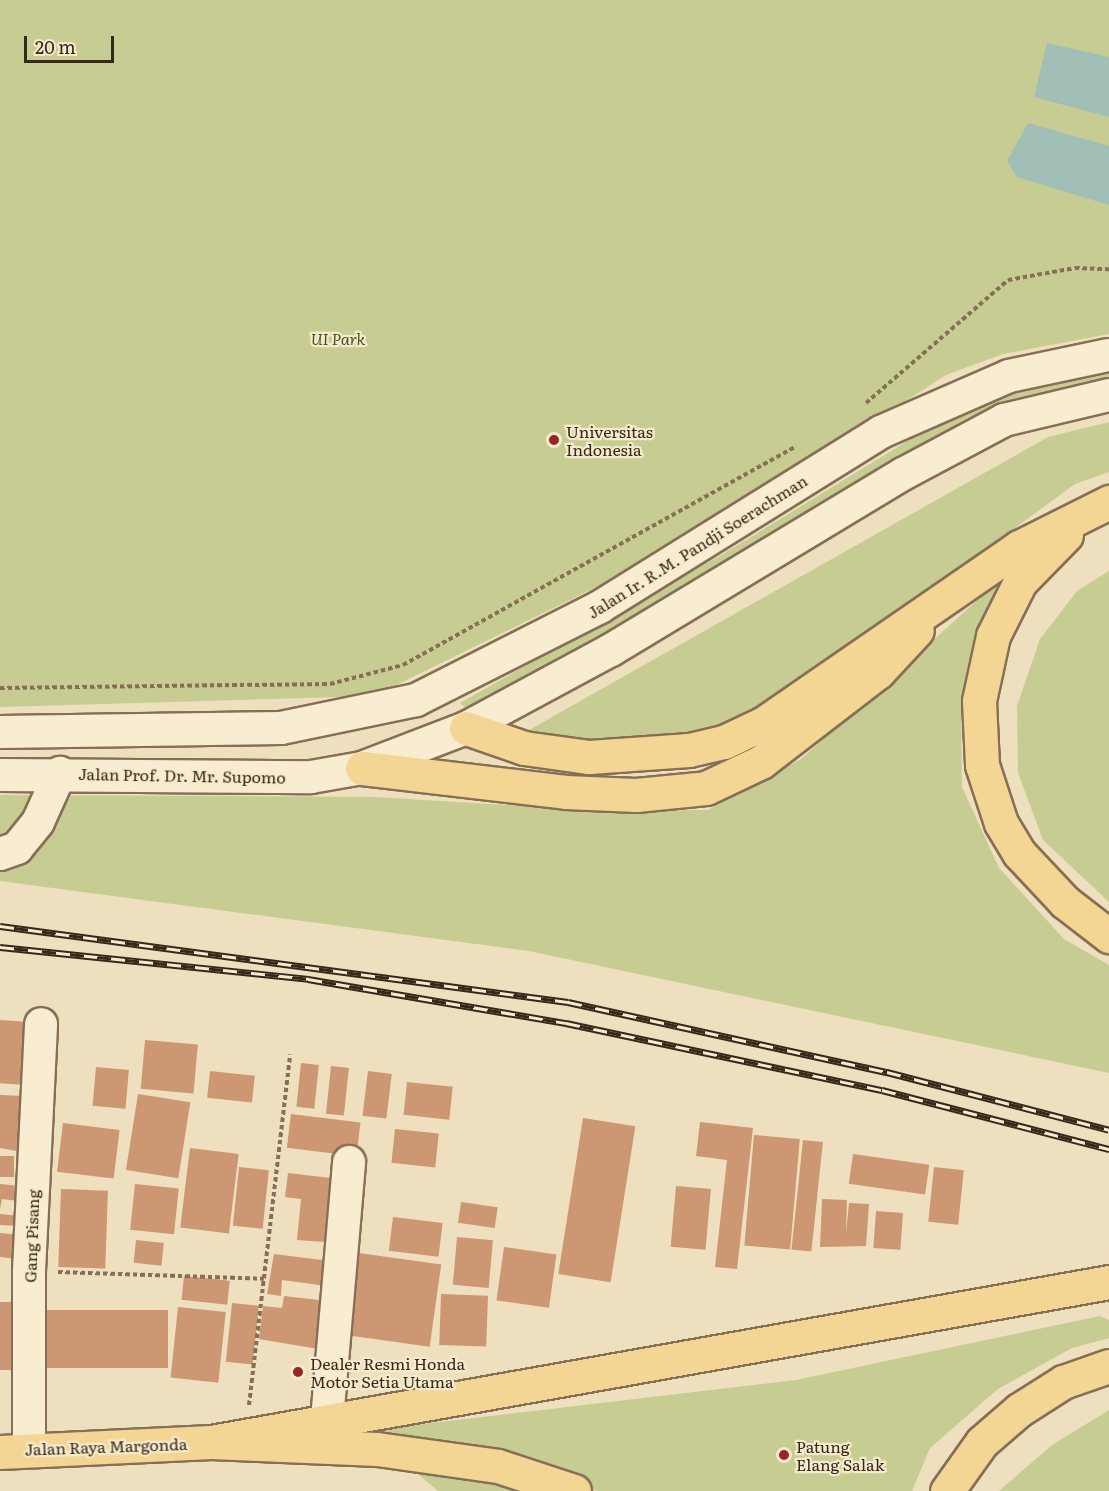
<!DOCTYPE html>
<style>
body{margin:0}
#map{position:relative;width:1109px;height:1491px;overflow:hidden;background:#eedfbe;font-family:Literata,serif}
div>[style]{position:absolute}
.green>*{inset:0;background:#c6cc92}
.water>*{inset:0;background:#a1bfb6}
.building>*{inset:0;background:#cd9773;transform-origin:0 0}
.path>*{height:4px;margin-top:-2px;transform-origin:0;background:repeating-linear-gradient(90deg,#866f56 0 4.5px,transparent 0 7.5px)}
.roads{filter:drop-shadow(2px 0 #866f56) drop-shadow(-2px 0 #866f56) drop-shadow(0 2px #866f56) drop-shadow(0 -2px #866f56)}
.street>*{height:32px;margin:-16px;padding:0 16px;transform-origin:16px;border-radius:16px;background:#f9edd1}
.primary>*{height:33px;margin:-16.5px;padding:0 16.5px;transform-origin:16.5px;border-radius:16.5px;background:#f3d594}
.rail>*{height:7px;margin-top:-3.5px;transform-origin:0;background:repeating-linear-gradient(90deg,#f6eacd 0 14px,#35281b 0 28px);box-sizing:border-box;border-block:2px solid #35281b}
.dots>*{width:16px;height:16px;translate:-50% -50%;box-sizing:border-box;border:3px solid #f6eacd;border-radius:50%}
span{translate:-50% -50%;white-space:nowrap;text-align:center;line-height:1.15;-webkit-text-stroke:4.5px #f6eacd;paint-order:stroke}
.park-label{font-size:16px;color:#465222;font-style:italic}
.poi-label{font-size:16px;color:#35281b}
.left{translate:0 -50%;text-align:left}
.street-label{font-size:16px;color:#35281b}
.scale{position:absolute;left:24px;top:36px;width:90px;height:27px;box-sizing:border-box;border:3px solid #35281b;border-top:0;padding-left:8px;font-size:18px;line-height:21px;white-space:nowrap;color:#35281b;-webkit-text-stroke:4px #f6eacd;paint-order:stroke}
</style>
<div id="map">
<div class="green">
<div style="clip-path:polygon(0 0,1109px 0,1109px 334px,1003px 354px,946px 375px,676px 548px,374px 696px,0 707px)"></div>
<div style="clip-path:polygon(1109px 369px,1109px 382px,1048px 392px,967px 418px,728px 567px,467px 709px,460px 703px,723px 554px,963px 407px,1048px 380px)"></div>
<div style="clip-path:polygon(1109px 422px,1109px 472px,1075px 484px,733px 735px,640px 748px,529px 730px,1048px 437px)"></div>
<div style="clip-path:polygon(1020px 562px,986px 620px,961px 697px,962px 787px,999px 868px,1064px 939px,1109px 965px,1109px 1073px,529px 951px,0 881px,0 795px,376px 797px,606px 811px,708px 810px,801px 759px)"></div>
<div style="clip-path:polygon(1109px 571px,1109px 902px,1043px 840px,1018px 773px,1017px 706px,1040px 639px,1077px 591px)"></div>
<div style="clip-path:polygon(1100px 1316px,1109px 1320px,1109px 1338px,1072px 1348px,998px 1389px,930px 1448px,912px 1491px,597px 1491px,558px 1471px,354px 1432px,796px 1380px)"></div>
<div style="clip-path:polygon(1109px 1410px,1109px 1491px,999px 1491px,1052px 1445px)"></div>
<div style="clip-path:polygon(409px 1466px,521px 1491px,438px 1491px)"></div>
</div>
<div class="water">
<div style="clip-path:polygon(1047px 43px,1109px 57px,1109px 117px,1034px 97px)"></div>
<div style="clip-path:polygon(1028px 123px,1109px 146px,1109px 205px,1017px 177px,1007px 161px)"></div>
</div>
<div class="building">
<div style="left:0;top:1020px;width:30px;height:63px;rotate:4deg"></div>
<div style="left:145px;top:1040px;width:53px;height:49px;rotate:5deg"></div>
<div style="left:301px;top:1063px;width:18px;height:44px;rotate:6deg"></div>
<div style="left:331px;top:1066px;width:18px;height:48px;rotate:6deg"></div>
<div style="left:96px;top:1067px;width:33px;height:39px;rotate:5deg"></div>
<div style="left:210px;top:1071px;width:45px;height:27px;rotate:6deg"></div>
<div style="left:368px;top:1071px;width:24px;height:45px;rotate:7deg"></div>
<div style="left:407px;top:1082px;width:46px;height:33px;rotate:6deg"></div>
<div style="left:138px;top:1094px;width:53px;height:77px;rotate:9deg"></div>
<div style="clip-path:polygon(0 1095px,24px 1096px,18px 1123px,32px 1124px,22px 1152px,0 1148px)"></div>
<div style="left:291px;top:1114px;width:70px;height:34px;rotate:7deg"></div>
<div style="left:583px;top:1118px;width:53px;height:158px;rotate:9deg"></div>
<div style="clip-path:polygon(700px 1122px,753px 1128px,737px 1269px,715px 1267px,727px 1160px,696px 1156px)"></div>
<div style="left:63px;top:1123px;width:57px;height:49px;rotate:7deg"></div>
<div style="left:395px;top:1129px;width:44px;height:34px;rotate:6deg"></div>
<div style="left:754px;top:1135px;width:46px;height:111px;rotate:5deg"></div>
<div style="left:803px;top:1140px;width:20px;height:110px;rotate:6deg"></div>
<div style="left:190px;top:1148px;width:49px;height:80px;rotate:7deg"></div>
<div style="left:853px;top:1154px;width:77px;height:30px;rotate:8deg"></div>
<div style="left:0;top:1156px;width:14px;height:21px"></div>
<div style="left:239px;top:1167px;width:30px;height:59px;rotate:6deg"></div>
<div style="left:934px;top:1167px;width:30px;height:55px;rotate:6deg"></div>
<div style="clip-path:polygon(288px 1173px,331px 1178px,329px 1190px,343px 1192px,338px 1243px,297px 1240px,301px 1199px,285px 1197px)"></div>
<div style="clip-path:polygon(0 1184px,21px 1186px,19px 1201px,2px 1199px,0 1209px)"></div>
<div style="left:135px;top:1184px;width:44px;height:46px;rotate:6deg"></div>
<div style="left:676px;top:1186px;width:35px;height:61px;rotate:5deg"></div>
<div style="left:61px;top:1189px;width:47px;height:78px;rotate:2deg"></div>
<div style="clip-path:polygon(822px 1199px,847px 1200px,846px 1234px,849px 1203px,869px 1204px,866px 1246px,820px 1247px)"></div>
<div style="left:461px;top:1202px;width:37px;height:21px;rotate:8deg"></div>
<div style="left:876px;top:1211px;width:27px;height:37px;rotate:4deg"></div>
<div style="clip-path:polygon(0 1214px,20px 1216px,20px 1226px,0 1225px)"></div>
<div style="left:393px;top:1217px;width:50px;height:34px;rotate:7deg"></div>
<div style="clip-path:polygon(0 1233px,28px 1236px,24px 1260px,0 1257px)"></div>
<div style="left:457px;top:1237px;width:36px;height:48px;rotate:5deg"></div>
<div style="left:136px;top:1240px;width:28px;height:23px;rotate:6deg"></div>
<div style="left:504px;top:1247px;width:53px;height:54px;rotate:8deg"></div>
<div style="left:359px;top:1253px;width:83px;height:83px;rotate:8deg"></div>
<div style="clip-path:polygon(274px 1254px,338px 1262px,334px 1287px,282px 1280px,281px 1296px,267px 1294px)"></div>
<div style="left:184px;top:1276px;width:46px;height:24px;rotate:6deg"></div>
<div style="left:441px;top:1294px;width:47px;height:51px;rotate:2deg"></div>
<div style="clip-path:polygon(284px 1296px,336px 1302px,330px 1351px,259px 1339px,263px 1306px,282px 1308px)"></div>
<div style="left:0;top:1302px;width:25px;height:68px"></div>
<div style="left:232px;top:1303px;width:27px;height:59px;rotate:6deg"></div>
<div style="left:178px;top:1307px;width:48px;height:71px;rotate:6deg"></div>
<div style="left:46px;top:1310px;width:122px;height:58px"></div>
</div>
<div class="path">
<div style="left:866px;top:403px;width:188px;rotate:-40.9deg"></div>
<div style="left:1008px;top:280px;width:68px;rotate:-10.2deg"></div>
<div style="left:1075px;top:268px;width:34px;rotate:2deg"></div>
<div style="left:0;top:688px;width:330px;rotate:-0.7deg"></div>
<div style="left:330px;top:684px;width:75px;rotate:-14.6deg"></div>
<div style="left:403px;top:665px;width:450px;rotate:-29.1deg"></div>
<div style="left:58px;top:1272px;width:206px;rotate:1.9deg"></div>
<div style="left:249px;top:1405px;width:353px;rotate:-83.3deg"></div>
</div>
<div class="roads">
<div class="street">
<div style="left:0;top:732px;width:281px;rotate:-0.8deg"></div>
<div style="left:281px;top:728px;width:138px;rotate:-11.7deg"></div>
<div style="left:416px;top:700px;width:206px;rotate:-26.8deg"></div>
<div style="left:600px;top:607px;width:331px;rotate:-31.9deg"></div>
<div style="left:881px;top:432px;width:140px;rotate:-23.6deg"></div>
<div style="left:1009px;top:376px;width:102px;rotate:-11.9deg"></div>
<div style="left:0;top:775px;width:311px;rotate:0.4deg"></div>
<div style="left:311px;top:777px;width:52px;rotate:-10deg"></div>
<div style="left:362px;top:768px;width:111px;rotate:-21deg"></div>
<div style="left:466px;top:728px;width:165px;rotate:-28.3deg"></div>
<div style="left:611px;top:650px;width:341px;rotate:-31.1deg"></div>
<div style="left:903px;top:474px;width:115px;rotate:-28.1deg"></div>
<div style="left:1004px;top:420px;width:108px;rotate:-13.4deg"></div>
<div style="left:0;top:854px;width:18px;rotate:-19deg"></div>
<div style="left:17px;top:848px;width:33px;rotate:-51deg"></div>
<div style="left:38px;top:822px;width:54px;rotate:-65.8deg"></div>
<div style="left:327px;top:1420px;width:259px;rotate:-85.1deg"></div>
<div style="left:29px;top:1448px;width:177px;rotate:-90deg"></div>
<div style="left:29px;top:1271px;width:247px;rotate:-87.2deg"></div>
</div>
<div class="primary">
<div style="left:1066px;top:535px;width:66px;rotate:134.4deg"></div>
<div style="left:1020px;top:582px;width:60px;rotate:116.6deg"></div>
<div style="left:993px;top:636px;width:66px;rotate:102.2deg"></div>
<div style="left:979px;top:701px;width:64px;rotate:87.3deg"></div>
<div style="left:982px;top:765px;width:61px;rotate:71.9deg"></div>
<div style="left:1001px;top:823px;width:35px;rotate:59deg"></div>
<div style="left:1019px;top:853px;width:67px;rotate:46.8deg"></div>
<div style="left:1065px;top:902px;width:56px;rotate:37.7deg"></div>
<div style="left:466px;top:728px;width:61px;rotate:19deg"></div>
<div style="left:524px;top:748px;width:66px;rotate:7.9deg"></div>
<div style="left:589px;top:757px;width:100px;rotate:-4deg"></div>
<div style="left:689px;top:750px;width:36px;rotate:-13deg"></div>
<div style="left:724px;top:742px;width:44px;rotate:-25.4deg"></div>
<div style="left:764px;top:723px;width:310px;rotate:-34.6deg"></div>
<div style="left:1019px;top:547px;width:101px;rotate:-26.6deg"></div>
<div style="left:362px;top:768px;width:205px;rotate:6.7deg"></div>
<div style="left:566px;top:792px;width:70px;rotate:2.5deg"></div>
<div style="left:636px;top:795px;width:70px;rotate:-5.7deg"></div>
<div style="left:706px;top:788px;width:61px;rotate:-25.3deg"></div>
<div style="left:761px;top:762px;width:148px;rotate:-37.6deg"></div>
<div style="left:878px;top:672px;width:57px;rotate:-47.1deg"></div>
<div style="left:211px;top:1442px;width:912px;rotate:-10.1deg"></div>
<div style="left:0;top:1452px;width:211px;rotate:-2.7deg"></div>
<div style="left:211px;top:1442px;width:166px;rotate:2.4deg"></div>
<div style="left:377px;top:1449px;width:122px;rotate:8deg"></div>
<div style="left:498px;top:1466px;width:80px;rotate:18.2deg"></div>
<div style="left:947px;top:1491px;width:60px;rotate:-54.5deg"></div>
<div style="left:982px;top:1442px;width:49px;rotate:-40.9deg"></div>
<div style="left:1019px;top:1410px;width:52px;rotate:-32.5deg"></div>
<div style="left:1063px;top:1382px;width:49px;rotate:-19.2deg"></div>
</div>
</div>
<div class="rail">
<div style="left:0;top:926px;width:573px;rotate:7.62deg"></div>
<div style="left:568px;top:1002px;width:327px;rotate:12.4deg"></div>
<div style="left:887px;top:1072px;width:229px;rotate:14.6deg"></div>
<div style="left:0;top:947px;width:310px;rotate:5.9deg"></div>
<div style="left:308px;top:979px;width:262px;rotate:9.7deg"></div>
<div style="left:566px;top:1023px;width:323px;rotate:12deg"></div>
<div style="left:882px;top:1090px;width:235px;rotate:14.6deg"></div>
</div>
<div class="dots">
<div style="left:554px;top:440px;background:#962627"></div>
<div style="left:298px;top:1372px;background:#962627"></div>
<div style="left:784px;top:1455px;background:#962627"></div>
</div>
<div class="park-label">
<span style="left:338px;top:338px">UI Park</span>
</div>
<div class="poi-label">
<span class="left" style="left:566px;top:440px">Universitas<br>Indonesia</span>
<span class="left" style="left:310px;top:1372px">Dealer Resmi Honda<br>Motor Setia Utama</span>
<span class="left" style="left:796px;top:1455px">Patung<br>Elang Salak</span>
</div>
<div class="street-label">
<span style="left:697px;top:546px;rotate:-32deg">Jalan Ir. R.M. Pandji Soerachman</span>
<span style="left:182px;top:775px;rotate:1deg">Jalan Prof. Dr. Mr. Supomo</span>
<span style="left:31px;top:1236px;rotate:-88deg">Gang Pisang</span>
<span style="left:106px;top:1446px;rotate:-2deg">Jalan Raya Margonda</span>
</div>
<div class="scale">20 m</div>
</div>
